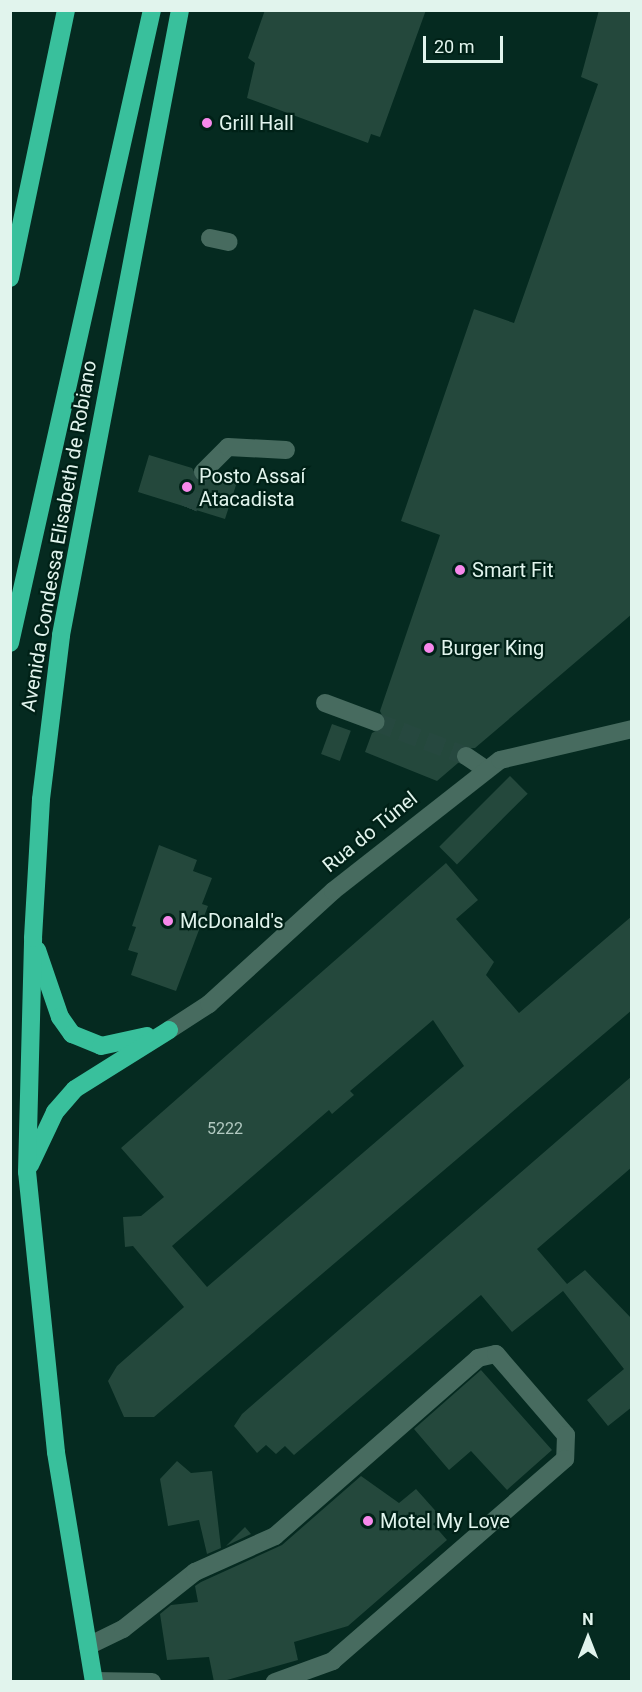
<!DOCTYPE html>
<meta charset="utf-8">
<style>
body{margin:0}
#map{position:relative;width:642px;height:1692px;overflow:hidden;background:#052a20;font-family:Roboto,sans-serif}
div>[style]{position:absolute}
.building>*{inset:0;background:#24483c;transform-origin:0 0}
.minor-tunnel>*{height:18px;margin-top:-9px;transform-origin:0;background:repeating-linear-gradient(90deg,#26483f 0 18px,transparent 0 27px)}
.minor>*{height:18px;margin:-9px;padding:0 9px;transform-origin:9px;border-radius:9px;background:#476b5f}
.highway>*{height:18px;margin:-9px;padding:0 9px;transform-origin:9px;border-radius:9px;background:#39c09c}
.dots>*{width:16px;height:16px;translate:-50% -50%;box-sizing:border-box;border:3px solid #002117;border-radius:50%}
span{translate:-50% -50%;white-space:nowrap;text-align:center;line-height:1.15;-webkit-text-stroke:4.5px #002117;paint-order:stroke}
.number-label{font-size:16px;color:#b2c9c1}
.number-label span{-webkit-text-stroke-width:0}
.poi-label{font-size:20px;color:#e1f4ed}
.left{translate:0 -50%;text-align:left}
.street-label{font-size:20px;color:#e1f4ed}
.frame{position:absolute;inset:0;border:12px solid #e1f4ed;pointer-events:none}
.north{position:absolute;left:558px;top:1608px;width:60px;height:60px;-webkit-text-stroke:4px #002117;paint-order:stroke;rotate:0deg;font-size:16px;font-weight:700;line-height:24px;text-align:center;color:#e1f4ed}
.north::after{content:'';display:block;margin:auto;width:21px;height:27px;background:#e1f4ed;clip-path:polygon(50% 0,100% 100%,50% 72%,0 100%)}
.scale{position:absolute;left:423px;top:36px;width:80px;height:27px;box-sizing:border-box;border:3px solid #e1f4ed;border-top:0;padding-left:8px;font-size:18px;line-height:21px;white-space:nowrap;color:#e1f4ed;-webkit-text-stroke:4px #002117;paint-order:stroke}
</style>
<div id="map">
<div class="building">
<div style="clip-path:polygon(265px 10px,426px 10px,380px 137px,371px 134px,368px 143px,247px 98px,255px 63px,248px 58px)"></div>
<div style="clip-path:polygon(599px 10px,632px 10px,632px 614px,475px 748px,457px 749px,458px 763px,437px 781px,365px 752px,372px 733px,387px 725px,380px 711px,440px 535px,401px 521px,474px 309px,514px 323px,598px 84px,581px 77px)"></div>
<div style="clip-path:polygon(149px 455px,192px 468px,200px 483px,215px 475px,237px 482px,225px 519px,138px 492px)"></div>
<div style="left:332px;top:724px;width:20px;height:32px;rotate:20deg"></div>
<div style="left:510px;top:776px;width:25px;height:100px;rotate:45deg"></div>
<div style="clip-path:polygon(159px 845px,197px 860px,193px 871px,212px 878px,202px 904px,208px 906px,176px 991px,131px 975px,138px 953px,128px 950px,136px 927px,132px 926px)"></div>
<div style="clip-path:polygon(evenodd,446px 863px,478px 900px,456px 919px,494px 962px,486px 975px,519px 1013px,632px 916px,632px 1010px,154px 1417px,124px 1417px,108px 1381px,117px 1366px,184px 1307px,133px 1246px,125px 1247px,123px 1217px,141px 1216px,164px 1197px,121px 1148px,446px 863px,433px 1020px,464px 1066px,207px 1287px,172px 1246px,329px 1110px,332px 1114px,354px 1095px,350px 1091px,433px 1020px)"></div>
<div style="clip-path:polygon(632px 1076px,632px 1167px,537px 1249px,567px 1284px,585px 1270px,632px 1319px,632px 1407px,608px 1426px,587px 1400px,624px 1369px,563px 1291px,512px 1332px,481px 1295px,294px 1455px,285px 1446px,276px 1454px,266px 1445px,257px 1453px,234px 1426px,242px 1414px)"></div>
<div style="clip-path:polygon(481px 1370px,552px 1450px,507px 1490px,471px 1451px,449px 1470px,414px 1429px)"></div>
<div style="clip-path:polygon(177px 1461px,191px 1473px,212px 1471px,221px 1548px,207px 1554px,199px 1520px,168px 1526px,160px 1479px)"></div>
<div style="clip-path:polygon(361px 1476px,399px 1503px,416px 1489px,441px 1517px,433px 1524px,447px 1540px,348px 1626px,294px 1642px,298px 1660px,220px 1682px,214px 1682px,209px 1657px,167px 1660px,160px 1614px,171px 1605px,198px 1602px,195px 1586px,201px 1582px,282px 1545px)"></div>
<div style="clip-path:polygon(245px 1527px,251px 1534px,226px 1546px)"></div>
</div>
<div class="minor-tunnel">
<div style="left:188px;top:508px;width:39px;rotate:-67deg"></div>
<div style="left:376px;top:722px;width:96px;rotate:20.7deg"></div>
</div>
<div class="minor">
<div style="left:210px;top:238px;width:19px;rotate:12deg"></div>
<div style="left:203px;top:472px;width:35px;rotate:-45deg"></div>
<div style="left:228px;top:447px;width:58px;rotate:3deg"></div>
<div style="left:325px;top:703px;width:54px;rotate:20.4deg"></div>
<div style="left:466px;top:756px;width:23px;rotate:34deg"></div>
<div style="left:169px;top:1030px;width:48px;rotate:-33deg"></div>
<div style="left:209px;top:1004px;width:168px;rotate:-42.3deg"></div>
<div style="left:333px;top:891px;width:212px;rotate:-38.1deg"></div>
<div style="left:500px;top:760px;width:136px;rotate:-13.2deg"></div>
<div style="left:88px;top:1646px;width:39px;rotate:-26deg"></div>
<div style="left:123px;top:1629px;width:92px;rotate:-38.4deg"></div>
<div style="left:195px;top:1572px;width:88px;rotate:-24.2deg"></div>
<div style="left:275px;top:1536px;width:270px;rotate:-41.2deg"></div>
<div style="left:478px;top:1358px;width:18px;rotate:-13deg"></div>
<div style="left:496px;top:1354px;width:107px;rotate:49.2deg"></div>
<div style="left:566px;top:1435px;width:24px;rotate:92deg"></div>
<div style="left:565px;top:1459px;width:308px;rotate:139deg"></div>
<div style="left:333px;top:1661px;width:62px;rotate:160.1deg"></div>
<div style="left:94px;top:1681px;width:58px;rotate:1deg"></div>
</div>
<div class="highway">
<div style="left:10px;top:278px;width:274px;rotate:-78.2deg"></div>
<div style="left:10px;top:643px;width:649px;rotate:-77.36deg"></div>
<div style="left:37px;top:950px;width:71px;rotate:71.1deg"></div>
<div style="left:60px;top:1017px;width:21px;rotate:55deg"></div>
<div style="left:72px;top:1034px;width:31px;rotate:22deg"></div>
<div style="left:101px;top:1046px;width:47px;rotate:-12.3deg"></div>
<div style="left:30px;top:1165px;width:59px;rotate:-64.7deg"></div>
<div style="left:55px;top:1112px;width:30px;rotate:-49deg"></div>
<div style="left:75px;top:1089px;width:111px;rotate:-32.1deg"></div>
<div style="left:94px;top:1682px;width:233px;rotate:-99.4deg"></div>
<div style="left:56px;top:1452px;width:281px;rotate:-95.9deg"></div>
<div style="left:27px;top:1172px;width:234px;rotate:-88.5deg"></div>
<div style="left:33px;top:938px;width:139px;rotate:-86.7deg"></div>
<div style="left:41px;top:799px;width:165px;rotate:-83deg"></div>
<div style="left:61px;top:635px;width:636px;rotate:-79.22deg"></div>
</div>
<div class="dots">
<div style="left:207px;top:123px;background:#f788eb"></div>
<div style="left:187px;top:487px;background:#f788eb"></div>
<div style="left:460px;top:570px;background:#f788eb"></div>
<div style="left:429px;top:648px;background:#f788eb"></div>
<div style="left:168px;top:921px;background:#f788eb"></div>
<div style="left:368px;top:1521px;background:#f788eb"></div>
</div>
<div class="number-label">
<span style="left:225px;top:1129px">5222</span>
</div>
<div class="poi-label">
<span class="left" style="left:219px;top:123px">Grill Hall</span>
<span class="left" style="left:199px;top:488px">Posto Assaí<br>Atacadista</span>
<span class="left" style="left:472px;top:570px">Smart Fit</span>
<span class="left" style="left:441px;top:648px">Burger King</span>
<span class="left" style="left:180px;top:921px">McDonald's</span>
<span class="left" style="left:380px;top:1521px">Motel My Love</span>
</div>
<div class="street-label">
<span style="left:59px;top:536px;rotate:-80deg">Avenida Condessa Elisabeth de Robiano</span>
<span style="left:370px;top:832px;rotate:-39deg">Rua do Túnel</span>
</div>
<div class="frame"></div>
<div class="north">N</div>
<div class="scale">20 m</div>
</div>
